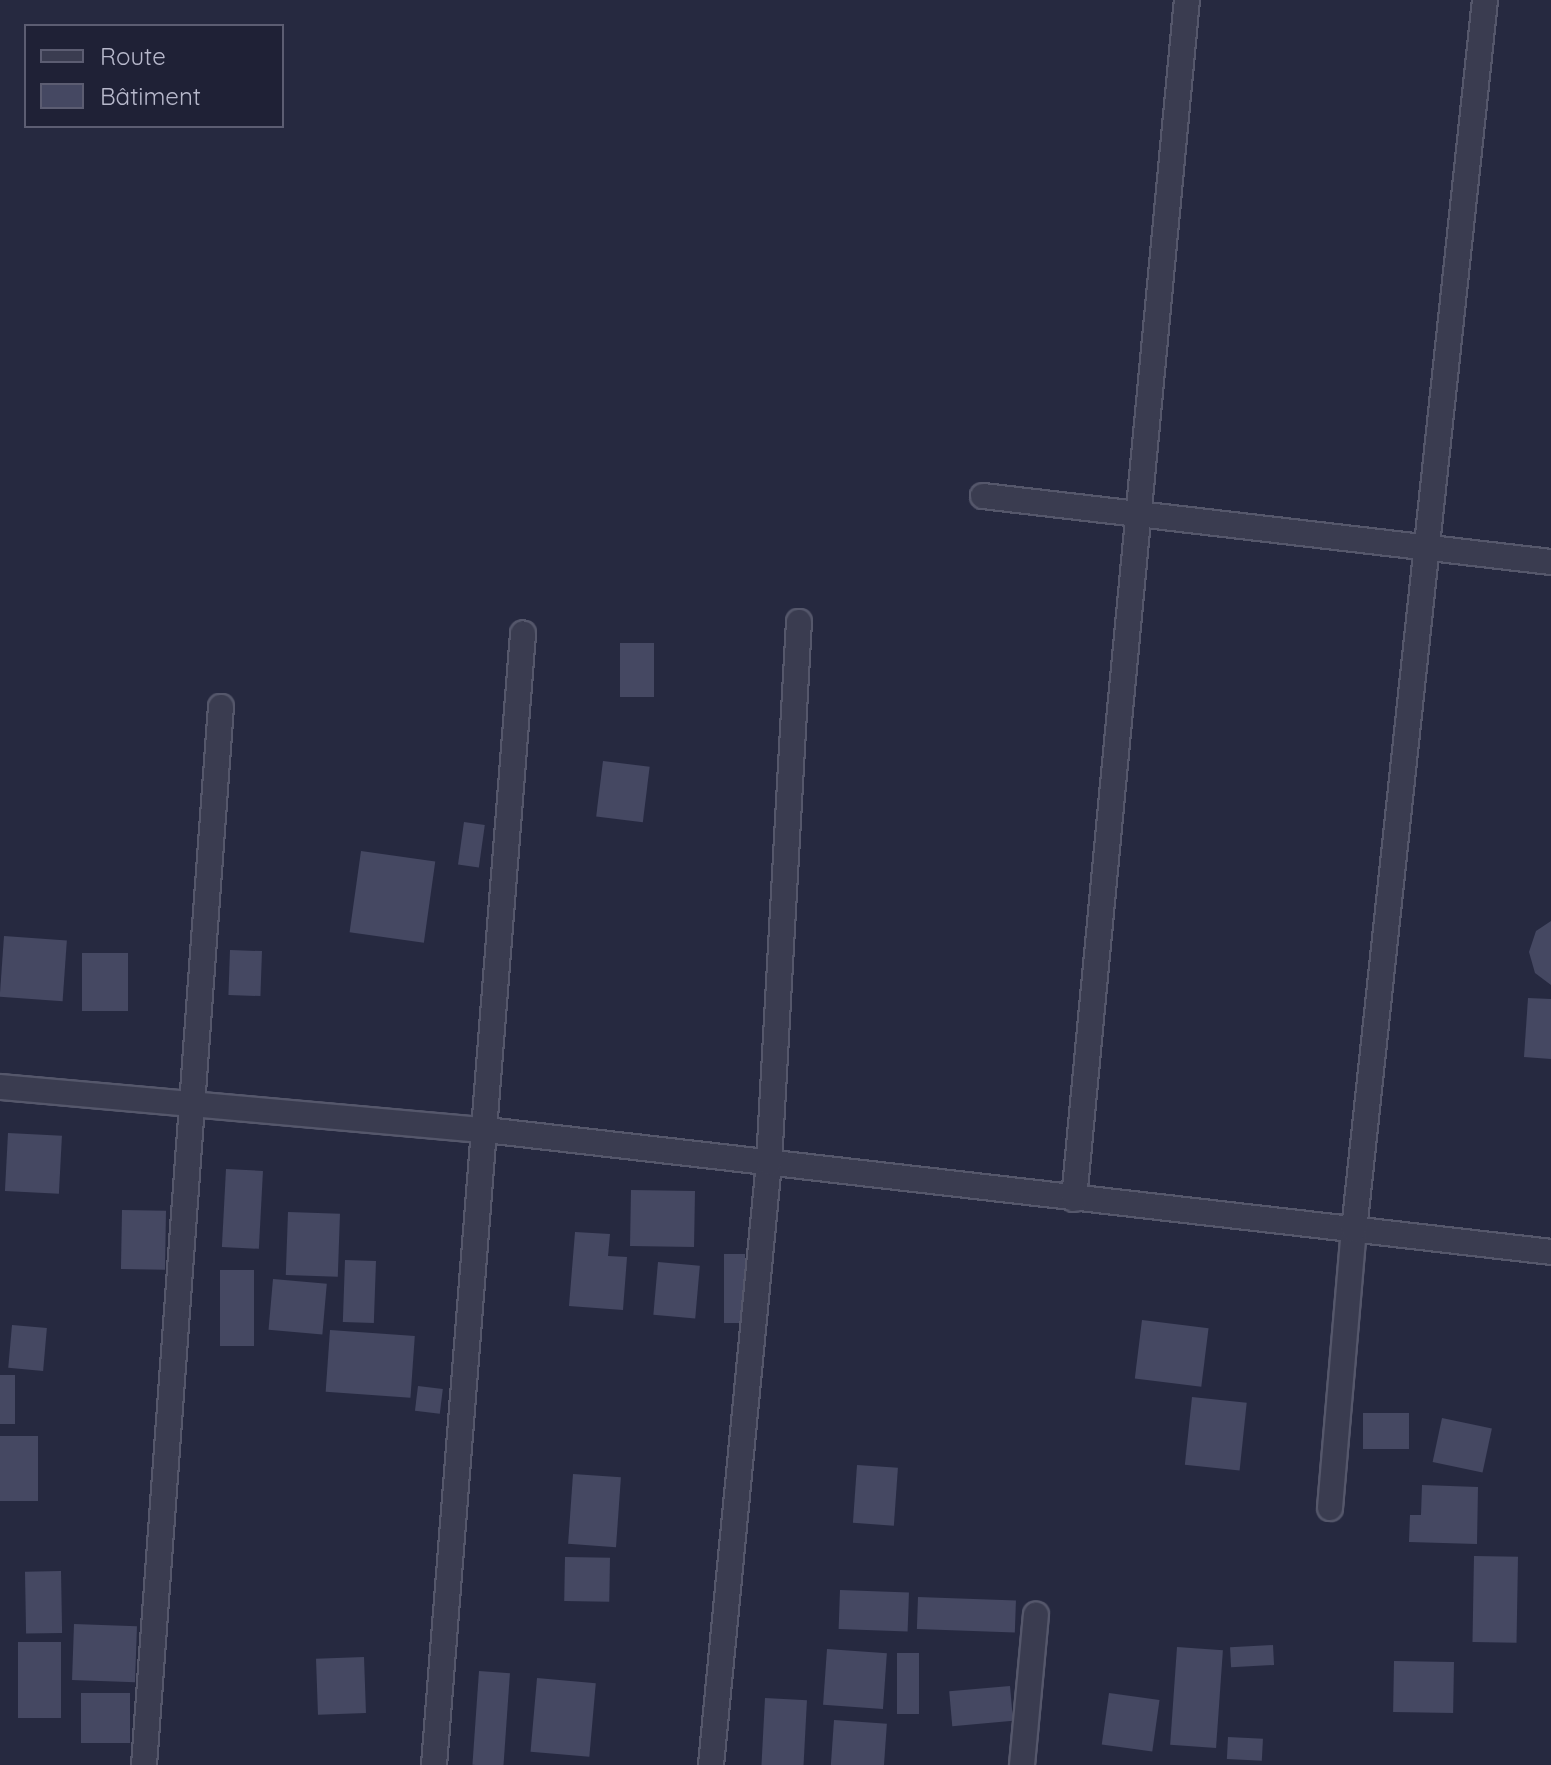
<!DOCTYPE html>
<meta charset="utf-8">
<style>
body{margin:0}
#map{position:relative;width:1551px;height:1765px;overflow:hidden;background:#262940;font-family:Quicksand,sans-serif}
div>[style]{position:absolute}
.building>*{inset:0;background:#454862;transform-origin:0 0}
.roads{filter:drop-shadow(2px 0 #55576b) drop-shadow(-2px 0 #55576b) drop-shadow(0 2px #55576b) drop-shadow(0 -2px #55576b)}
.minor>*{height:24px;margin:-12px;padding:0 12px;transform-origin:12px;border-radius:12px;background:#3a3c50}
span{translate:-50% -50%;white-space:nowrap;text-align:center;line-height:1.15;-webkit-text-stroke:7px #1f2136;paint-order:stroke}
.legend{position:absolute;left:24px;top:24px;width:260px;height:104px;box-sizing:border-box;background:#1f2136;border:2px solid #5c5d72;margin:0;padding:10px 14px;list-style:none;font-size:24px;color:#b7b8cb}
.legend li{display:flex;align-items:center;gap:16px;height:40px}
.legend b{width:40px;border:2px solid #5c5d72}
</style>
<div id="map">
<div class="building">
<div style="left:620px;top:643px;width:34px;height:54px"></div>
<div style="left:603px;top:761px;width:47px;height:56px;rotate:7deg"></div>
<div style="left:464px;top:822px;width:21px;height:43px;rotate:8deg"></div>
<div style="left:361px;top:851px;width:75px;height:82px;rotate:8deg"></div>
<div style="clip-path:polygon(1551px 921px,1551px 985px,1535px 973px,1529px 952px,1536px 931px)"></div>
<div style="left:4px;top:936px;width:63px;height:61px;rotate:4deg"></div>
<div style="left:230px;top:950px;width:32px;height:45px;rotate:2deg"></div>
<div style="left:82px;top:953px;width:46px;height:58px"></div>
<div style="clip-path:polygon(1528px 998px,1551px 999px,1551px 1059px,1524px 1057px)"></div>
<div style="left:8px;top:1133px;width:54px;height:58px;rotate:3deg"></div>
<div style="left:226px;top:1169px;width:37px;height:78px;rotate:3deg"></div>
<div style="left:631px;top:1190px;width:64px;height:56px;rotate:1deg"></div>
<div style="left:122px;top:1210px;width:44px;height:59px;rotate:1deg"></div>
<div style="left:288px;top:1212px;width:52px;height:63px;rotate:2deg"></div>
<div style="clip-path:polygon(575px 1232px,610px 1234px,608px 1256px,627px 1257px,623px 1310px,569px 1306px)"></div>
<div style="left:724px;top:1254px;width:21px;height:69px"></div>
<div style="left:345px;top:1260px;width:31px;height:62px;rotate:2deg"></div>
<div style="left:658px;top:1262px;width:42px;height:53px;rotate:5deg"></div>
<div style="left:220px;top:1270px;width:34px;height:76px"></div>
<div style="left:273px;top:1279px;width:54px;height:51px;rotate:5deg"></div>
<div style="left:1142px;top:1320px;width:67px;height:59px;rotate:7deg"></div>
<div style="left:12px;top:1325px;width:35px;height:43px;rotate:5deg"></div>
<div style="left:330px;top:1330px;width:85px;height:62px;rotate:4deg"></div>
<div style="left:0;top:1375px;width:15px;height:49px"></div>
<div style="left:418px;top:1386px;width:25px;height:25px;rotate:7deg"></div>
<div style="left:1192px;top:1397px;width:55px;height:68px;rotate:6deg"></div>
<div style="left:1363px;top:1413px;width:46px;height:36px"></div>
<div style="left:1442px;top:1418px;width:51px;height:45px;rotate:12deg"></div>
<div style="left:0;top:1436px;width:38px;height:65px"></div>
<div style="left:857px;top:1465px;width:41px;height:58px;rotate:4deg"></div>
<div style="left:573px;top:1474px;width:48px;height:70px;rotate:4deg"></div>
<div style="clip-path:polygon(1422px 1485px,1478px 1487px,1477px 1544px,1409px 1542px,1410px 1515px,1421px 1515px)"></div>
<div style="left:1474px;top:1556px;width:44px;height:86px;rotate:1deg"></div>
<div style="left:565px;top:1557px;width:45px;height:44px;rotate:1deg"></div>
<div style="left:61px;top:1571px;width:62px;height:36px;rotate:89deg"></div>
<div style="left:840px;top:1590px;width:69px;height:39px;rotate:2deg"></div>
<div style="left:918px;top:1597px;width:98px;height:32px;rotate:2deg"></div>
<div style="left:74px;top:1624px;width:63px;height:56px;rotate:2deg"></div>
<div style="left:18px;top:1642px;width:43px;height:76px"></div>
<div style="left:1273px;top:1645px;width:20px;height:43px;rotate:87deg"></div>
<div style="left:1177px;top:1647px;width:46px;height:98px;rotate:4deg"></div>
<div style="left:827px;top:1649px;width:60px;height:56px;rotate:4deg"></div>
<div style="left:897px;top:1653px;width:22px;height:61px"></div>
<div style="left:364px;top:1657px;width:56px;height:48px;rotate:88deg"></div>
<div style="left:1394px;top:1661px;width:60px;height:51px;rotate:1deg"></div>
<div style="left:479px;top:1671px;width:31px;height:94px;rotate:4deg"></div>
<div style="left:537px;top:1678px;width:59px;height:74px;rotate:5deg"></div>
<div style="left:1010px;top:1686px;width:35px;height:61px;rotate:85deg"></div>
<div style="left:81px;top:1693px;width:49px;height:50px"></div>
<div style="left:1109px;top:1693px;width:51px;height:52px;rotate:8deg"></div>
<div style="left:765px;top:1698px;width:42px;height:67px;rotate:3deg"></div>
<div style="left:834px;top:1720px;width:53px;height:45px;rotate:4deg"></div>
<div style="left:1228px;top:1737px;width:35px;height:22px;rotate:3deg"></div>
</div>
<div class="roads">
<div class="minor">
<div style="left:983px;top:496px;width:572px;rotate:6.63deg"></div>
<div style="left:0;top:1087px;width:488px;rotate:5.1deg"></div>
<div style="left:486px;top:1130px;width:1072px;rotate:6.53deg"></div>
<div style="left:1074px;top:1199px;width:1204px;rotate:-84.62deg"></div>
<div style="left:1330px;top:1508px;width:279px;rotate:-85.1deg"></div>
<div style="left:1354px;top:1230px;width:1237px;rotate:-83.92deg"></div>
<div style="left:144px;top:1765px;width:1061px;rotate:-85.84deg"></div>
<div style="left:434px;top:1765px;width:1135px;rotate:-85.5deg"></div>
<div style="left:711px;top:1765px;width:605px;rotate:-84.5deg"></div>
<div style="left:769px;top:1163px;width:542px;rotate:-86.83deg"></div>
<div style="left:1022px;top:1765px;width:151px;rotate:-84.7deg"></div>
</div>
</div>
<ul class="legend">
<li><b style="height:10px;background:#3a3c50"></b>Route</li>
<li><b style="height:22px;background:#454862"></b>Bâtiment</li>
</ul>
</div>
